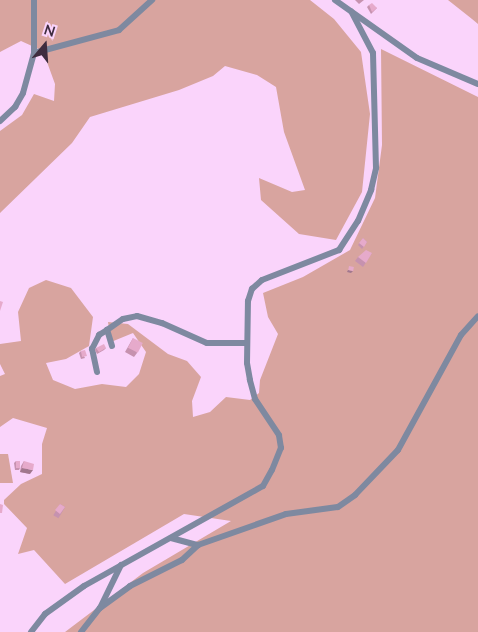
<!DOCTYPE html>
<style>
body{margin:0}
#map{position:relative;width:478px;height:632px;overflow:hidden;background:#fad4fb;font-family:Lato,sans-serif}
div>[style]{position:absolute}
.green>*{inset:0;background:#d8a49f}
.minor>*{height:6px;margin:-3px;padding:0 3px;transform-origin:3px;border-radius:3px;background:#7e89a0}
.wall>*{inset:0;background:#c692af;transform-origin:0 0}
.shaded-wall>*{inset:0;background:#a1778e}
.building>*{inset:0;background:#e6aacb;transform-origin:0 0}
span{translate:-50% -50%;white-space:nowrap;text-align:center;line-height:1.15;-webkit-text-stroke:4px #fad4fb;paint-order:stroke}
.north{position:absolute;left:20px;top:20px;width:50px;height:50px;-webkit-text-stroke:4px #fad4fb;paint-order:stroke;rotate:18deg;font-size:14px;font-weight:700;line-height:20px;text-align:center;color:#3e2c3f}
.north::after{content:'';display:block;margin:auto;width:18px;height:22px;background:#3e2c3f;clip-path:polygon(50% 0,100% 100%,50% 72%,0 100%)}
</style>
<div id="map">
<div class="green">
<div style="clip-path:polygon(0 0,310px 0,334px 19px,361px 52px,370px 114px,362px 192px,336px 240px,299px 234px,261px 200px,259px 178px,292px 192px,305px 190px,284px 132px,276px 87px,257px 75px,225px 66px,213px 76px,179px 90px,90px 117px,72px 143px,0 213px,0 131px,22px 115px,34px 94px,54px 101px,55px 84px,43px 51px,21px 41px,0 52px)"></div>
<div style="clip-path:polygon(448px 0,478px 0,478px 24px,472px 19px)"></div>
<div style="clip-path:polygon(381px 49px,478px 97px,478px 632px,65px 632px,143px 573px,231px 521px,184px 514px,65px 584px,34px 550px,18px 554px,27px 528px,4px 504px,4px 500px,21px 484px,42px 474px,42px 444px,47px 428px,13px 418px,0 427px,0 376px,5px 374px,0 364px,0 344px,21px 341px,18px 312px,29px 288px,46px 280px,71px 288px,93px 317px,89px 346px,66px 359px,46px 363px,53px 380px,75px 389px,102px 384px,126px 387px,139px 374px,146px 352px,133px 333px,111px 342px,108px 322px,128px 324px,168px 354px,187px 361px,201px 377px,192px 401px,193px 417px,210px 412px,226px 397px,250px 400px,259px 393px,260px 380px,278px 334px,268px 317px,263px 293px,303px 277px,350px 250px,375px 198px,382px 145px)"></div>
<div style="clip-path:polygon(0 454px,8px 454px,13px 483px,0 483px)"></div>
</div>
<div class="minor">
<div style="left:335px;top:0;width:100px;rotate:35.3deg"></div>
<div style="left:417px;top:58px;width:66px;rotate:23.1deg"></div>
<div style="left:34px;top:53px;width:53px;rotate:-90deg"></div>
<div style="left:0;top:121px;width:21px;rotate:-43deg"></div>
<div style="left:15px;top:107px;width:16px;rotate:-60deg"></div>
<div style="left:23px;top:93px;width:41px;rotate:-74.6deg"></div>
<div style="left:34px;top:53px;width:88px;rotate:-15.1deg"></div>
<div style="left:119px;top:30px;width:45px;rotate:-42.3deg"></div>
<div style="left:112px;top:346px;width:17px;rotate:-107deg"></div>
<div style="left:107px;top:330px;width:19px;rotate:-35deg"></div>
<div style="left:123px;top:319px;width:14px;rotate:-12deg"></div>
<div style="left:137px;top:316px;width:26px;rotate:16deg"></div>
<div style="left:162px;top:323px;width:49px;rotate:24deg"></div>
<div style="left:207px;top:343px;width:40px"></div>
<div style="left:97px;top:372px;width:24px;rotate:-102deg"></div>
<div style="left:92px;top:349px;width:16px;rotate:-63deg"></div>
<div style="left:99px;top:335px;width:9px;rotate:-32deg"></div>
<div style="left:171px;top:538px;width:28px;rotate:15deg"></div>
<div style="left:100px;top:608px;width:37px;rotate:-36deg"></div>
<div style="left:130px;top:586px;width:58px;rotate:-26.6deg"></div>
<div style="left:182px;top:560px;width:22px;rotate:-43deg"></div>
<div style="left:198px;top:545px;width:93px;rotate:-19.4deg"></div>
<div style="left:286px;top:514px;width:52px;rotate:-7.7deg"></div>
<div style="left:338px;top:507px;width:21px;rotate:-35deg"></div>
<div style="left:355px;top:495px;width:62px;rotate:-46.3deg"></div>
<div style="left:398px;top:450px;width:131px;rotate:-61.3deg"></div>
<div style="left:461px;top:335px;width:25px;rotate:-48deg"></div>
<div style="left:31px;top:632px;width:23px;rotate:-52deg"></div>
<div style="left:45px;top:614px;width:48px;rotate:-35.7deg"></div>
<div style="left:84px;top:586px;width:205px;rotate:-29.2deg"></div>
<div style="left:263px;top:486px;width:18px;rotate:-61deg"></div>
<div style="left:272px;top:470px;width:24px;rotate:-68deg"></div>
<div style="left:281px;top:448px;width:13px;rotate:-99deg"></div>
<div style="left:279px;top:435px;width:43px;rotate:-123.7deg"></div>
<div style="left:255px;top:399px;width:20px;rotate:-105deg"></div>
<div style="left:250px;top:380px;width:17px;rotate:-100deg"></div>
<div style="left:247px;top:363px;width:62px;rotate:-89.1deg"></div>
<div style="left:248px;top:301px;width:13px;rotate:-72deg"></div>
<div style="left:252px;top:289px;width:13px;rotate:-42deg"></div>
<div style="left:262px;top:280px;width:83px;rotate:-21.3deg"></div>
<div style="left:339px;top:250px;width:35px;rotate:-57deg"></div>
<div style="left:358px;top:221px;width:34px;rotate:-67deg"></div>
<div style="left:371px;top:190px;width:23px;rotate:-77deg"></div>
<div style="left:376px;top:168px;width:115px;rotate:-91.5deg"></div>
<div style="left:373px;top:53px;width:47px;rotate:-117.6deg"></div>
<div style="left:81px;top:632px;width:31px;rotate:-52deg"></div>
<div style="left:100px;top:608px;width:48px;rotate:-64deg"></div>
</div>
<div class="wall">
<div style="clip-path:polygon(355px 0,364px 0,359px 4px)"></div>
<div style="clip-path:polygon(369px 5px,377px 8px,371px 14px,367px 7px)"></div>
<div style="clip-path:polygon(363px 238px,367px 242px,362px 249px,358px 245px)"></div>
<div style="clip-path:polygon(372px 253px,363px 267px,355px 261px,358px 257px)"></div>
<div style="clip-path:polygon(133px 338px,137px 353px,134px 357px,125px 352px)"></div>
<div style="clip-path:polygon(96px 348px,106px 348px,104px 350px,97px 354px,95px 350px)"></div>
<div style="clip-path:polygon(81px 351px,85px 358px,81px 359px,79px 353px)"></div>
<div style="clip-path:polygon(16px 461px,20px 468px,19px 470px,15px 470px,14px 463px)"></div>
<div style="clip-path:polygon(24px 461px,30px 474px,20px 472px,21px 466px)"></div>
<div style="left:60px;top:504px;width:6px;height:13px;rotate:31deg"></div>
</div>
<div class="shaded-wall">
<div style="clip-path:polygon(348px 270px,353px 271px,351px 273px,347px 272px)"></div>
<div style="clip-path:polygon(22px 468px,33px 470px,30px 474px,20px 472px)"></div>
</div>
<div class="building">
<div style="clip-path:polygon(372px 3px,377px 8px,372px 12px,369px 5px)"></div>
<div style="clip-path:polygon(363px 238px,367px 242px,364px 247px,359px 243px)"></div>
<div style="clip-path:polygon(366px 250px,372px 253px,366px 263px,358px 257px)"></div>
<div style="left:349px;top:266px;width:5px;height:4px;rotate:11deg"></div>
<div style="clip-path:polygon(0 301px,3px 302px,0 311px)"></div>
<div style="left:133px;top:338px;width:11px;height:11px;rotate:27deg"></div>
<div style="clip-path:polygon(104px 344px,106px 348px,99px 352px,96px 348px)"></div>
<div style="clip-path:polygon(85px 350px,87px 356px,82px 357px,81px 351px)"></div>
<div style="left:16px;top:461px;width:4px;height:7px"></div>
<div style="clip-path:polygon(24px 461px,34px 464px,33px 470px,22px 468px)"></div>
<div style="clip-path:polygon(0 504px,3px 505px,2px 513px,0 513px)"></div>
<div style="clip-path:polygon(60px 504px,65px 507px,60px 514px,55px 510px)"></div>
</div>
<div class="north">N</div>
</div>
